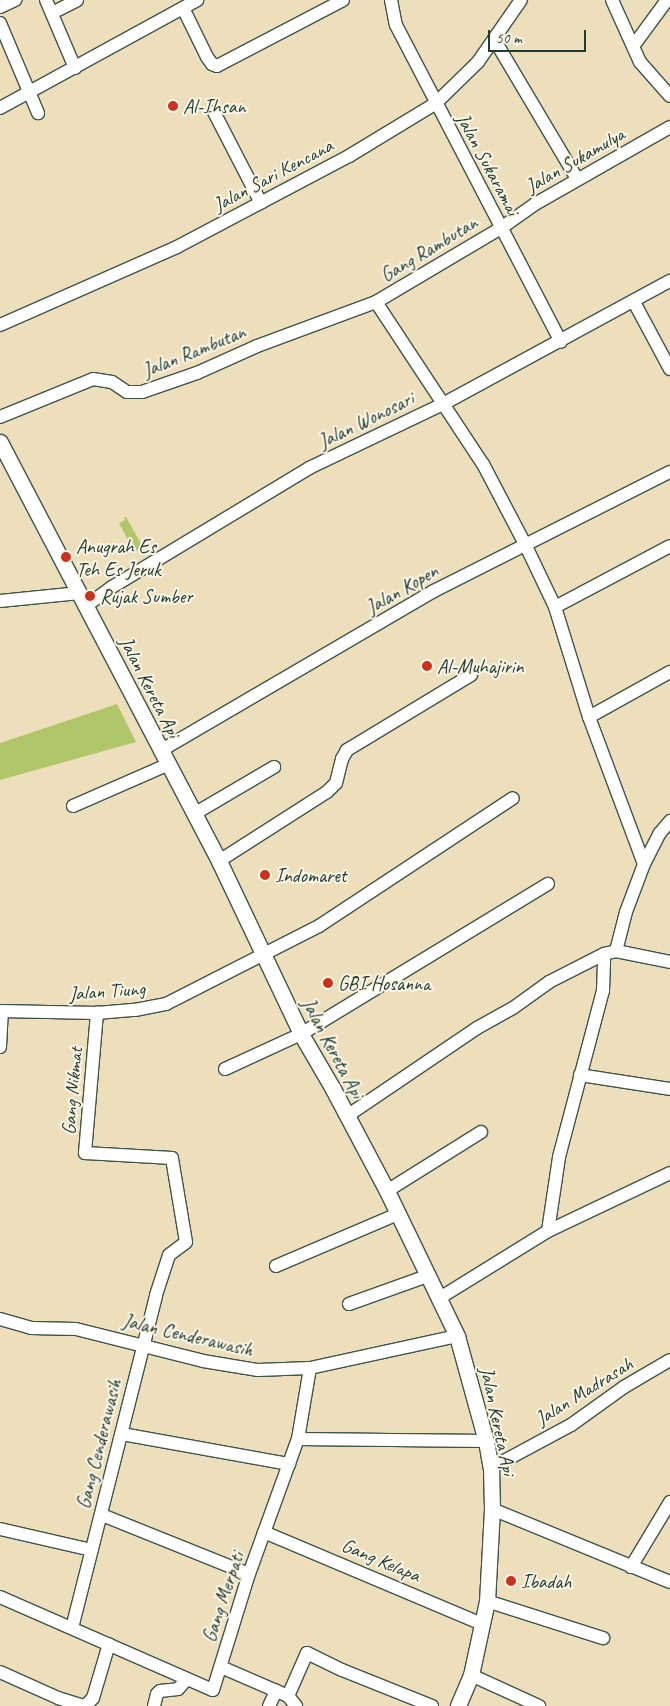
<!DOCTYPE html>
<style>
body{margin:0}
#map{position:relative;width:670px;height:1706px;overflow:hidden;background:#eddfbc;font-family:Caveat,sans-serif}
div>[style]{position:absolute}
.green>*{inset:0;background:#b0c66a}
.roads{filter:drop-shadow(1px 0 #3e5548) drop-shadow(-1px 0 #3e5548) drop-shadow(0 1px #3e5548) drop-shadow(0 -1px #3e5548)}
.minor>*{height:12px;margin:-6px;padding:0 6px;transform-origin:6px;border-radius:6px;background:#fff}
.tertiary>*{height:15px;margin:-7.5px;padding:0 7.5px;transform-origin:7.5px;border-radius:7.5px;background:#fff}
.dots>*{width:14px;height:14px;translate:-50% -50%;box-sizing:border-box;border:2px solid #fcf5e5;border-radius:50%}
span{translate:-50% -50%;white-space:nowrap;text-align:center;line-height:1.15;-webkit-text-stroke:4px #fcf5e5;paint-order:stroke}
.poi-label{font-size:20px;color:#1f3d34}
.left{translate:0 -50%;text-align:left}
.street-label{font-size:20px;color:#1f3d34}
.scale{position:absolute;left:488px;top:30px;width:98px;height:22px;box-sizing:border-box;border:2px solid #1f3d34;border-top:0;padding-left:6px;font-size:15px;line-height:18px;white-space:nowrap;color:#1f3d34;-webkit-text-stroke:4px #fcf5e5;paint-order:stroke}
</style>
<div id="map">
<div class="green">
<div style="clip-path:polygon(124px 517px,126px 517px,143px 547px,137px 551px,131px 539px,128px 540px,119px 523px,125px 520px)"></div>
<div style="clip-path:polygon(117px 704px,136px 742px,0 780px,0 743px)"></div>
</div>
<div class="roads">
<div class="minor">
<div style="left:46px;top:0;width:74px;rotate:66.9deg"></div>
<div style="left:391px;top:0;width:25px;rotate:79deg"></div>
<div style="left:396px;top:25px;width:357px;rotate:62.5deg"></div>
<div style="left:612px;top:0;width:68px;rotate:65.7deg"></div>
<div style="left:640px;top:62px;width:45px;rotate:48.6deg"></div>
<div style="left:0;top:7px;width:17px;rotate:-25deg"></div>
<div style="left:183px;top:8px;width:55px;rotate:63.9deg"></div>
<div style="left:207px;top:57px;width:9px;rotate:54deg"></div>
<div style="left:212px;top:64px;width:5px;rotate:22deg"></div>
<div style="left:217px;top:66px;width:142px;rotate:-27.6deg"></div>
<div style="left:52px;top:13px;width:28px;rotate:-27deg"></div>
<div style="left:0;top:23px;width:98px;rotate:67.1deg"></div>
<div style="left:494px;top:39px;width:163px;rotate:59.3deg"></div>
<div style="left:634px;top:45px;width:56px;rotate:-53.7deg"></div>
<div style="left:0;top:108px;width:225px;rotate:-28.7deg"></div>
<div style="left:214px;top:112px;width:102px;rotate:62.7deg"></div>
<div style="left:376px;top:302px;width:194px;rotate:56.6deg"></div>
<div style="left:483px;top:464px;width:90px;rotate:62.3deg"></div>
<div style="left:525px;top:544px;width:70px;rotate:64.5deg"></div>
<div style="left:555px;top:607px;width:115px;rotate:72.8deg"></div>
<div style="left:589px;top:717px;width:157px;rotate:69.5deg"></div>
<div style="left:634px;top:302px;width:76px;rotate:61.8deg"></div>
<div style="left:0;top:325px;width:193px;rotate:-23.8deg"></div>
<div style="left:177px;top:247px;width:195px;rotate:-27.9deg"></div>
<div style="left:349px;top:156px;width:102px;rotate:-31.3deg"></div>
<div style="left:436px;top:103px;width:59px;rotate:-44.3deg"></div>
<div style="left:478px;top:62px;width:75px;rotate:-55.3deg"></div>
<div style="left:0;top:417px;width:100px;rotate:-22.2deg"></div>
<div style="left:93px;top:379px;width:19px;rotate:9deg"></div>
<div style="left:112px;top:382px;width:18px;rotate:34deg"></div>
<div style="left:127px;top:392px;width:15px"></div>
<div style="left:142px;top:392px;width:58px;rotate:-19.1deg"></div>
<div style="left:197px;top:373px;width:66px;rotate:-24.2deg"></div>
<div style="left:257px;top:346px;width:127px;rotate:-20.3deg"></div>
<div style="left:376px;top:302px;width:145px;rotate:-30.6deg"></div>
<div style="left:501px;top:228px;width:42px;rotate:-35.2deg"></div>
<div style="left:535px;top:204px;width:155px;rotate:-29.7deg"></div>
<div style="left:0;top:601px;width:80px;rotate:-5.7deg"></div>
<div style="left:86px;top:606px;width:32px;rotate:-36deg"></div>
<div style="left:112px;top:587px;width:230px;rotate:-31.1deg"></div>
<div style="left:309px;top:468px;width:148px;rotate:-25.5deg"></div>
<div style="left:443px;top:404px;width:258px;rotate:-28.5deg"></div>
<div style="left:555px;top:607px;width:130px;rotate:-27.9deg"></div>
<div style="left:589px;top:717px;width:93px;rotate:-29.1deg"></div>
<div style="left:160px;top:751px;width:317px;rotate:-30.3deg"></div>
<div style="left:434px;top:591px;width:264px;rotate:-26.8deg"></div>
<div style="left:73px;top:806px;width:103px;rotate:-23.6deg"></div>
<div style="left:194px;top:814px;width:93px;rotate:-30.4deg"></div>
<div style="left:219px;top:861px;width:128px;rotate:-32.6deg"></div>
<div style="left:327px;top:792px;width:13px;rotate:-45deg"></div>
<div style="left:336px;top:783px;width:25px;rotate:-76deg"></div>
<div style="left:342px;top:759px;width:10px;rotate:-61deg"></div>
<div style="left:347px;top:750px;width:145px;rotate:-31.2deg"></div>
<div style="left:616px;top:951px;width:40px;rotate:-75.6deg"></div>
<div style="left:626px;top:912px;width:51px;rotate:-69.4deg"></div>
<div style="left:644px;top:864px;width:35px;rotate:-63deg"></div>
<div style="left:660px;top:833px;width:16px;rotate:-50deg"></div>
<div style="left:0;top:1011px;width:97px;rotate:1.2deg"></div>
<div style="left:97px;top:1013px;width:38px;rotate:-5deg"></div>
<div style="left:135px;top:1010px;width:32px;rotate:-11deg"></div>
<div style="left:166px;top:1004px;width:172px;rotate:-27deg"></div>
<div style="left:319px;top:926px;width:232px;rotate:-33.4deg"></div>
<div style="left:0;top:1047px;width:36px;rotate:-87deg"></div>
<div style="left:225px;top:1069px;width:84px;rotate:-24.7deg"></div>
<div style="left:301px;top:1034px;width:289px;rotate:-31.3deg"></div>
<div style="left:580px;top:1075px;width:91px;rotate:8.8deg"></div>
<div style="left:347px;top:1116px;width:157px;rotate:-34.1deg"></div>
<div style="left:477px;top:1028px;width:41px;rotate:-29.1deg"></div>
<div style="left:513px;top:1008px;width:44px;rotate:-35.8deg"></div>
<div style="left:549px;top:982px;width:62px;rotate:-27deg"></div>
<div style="left:604px;top:954px;width:12px;rotate:-14deg"></div>
<div style="left:616px;top:951px;width:55px;rotate:11.5deg"></div>
<div style="left:387px;top:1191px;width:111px;rotate:-32.1deg"></div>
<div style="left:548px;top:1231px;width:75px;rotate:-81.5deg"></div>
<div style="left:559px;top:1157px;width:172px;rotate:-75.2deg"></div>
<div style="left:603px;top:991px;width:37px;rotate:-88deg"></div>
<div style="left:276px;top:1266px;width:133px;rotate:-23.1deg"></div>
<div style="left:438px;top:1299px;width:129px;rotate:-31.7deg"></div>
<div style="left:548px;top:1231px;width:135px;rotate:-25.4deg"></div>
<div style="left:349px;top:1304px;width:83px;rotate:-19.7deg"></div>
<div style="left:0;top:1319px;width:32px;rotate:16deg"></div>
<div style="left:31px;top:1328px;width:45px;rotate:1.3deg"></div>
<div style="left:76px;top:1329px;width:131px;rotate:14.1deg"></div>
<div style="left:203px;top:1361px;width:56px;rotate:9.3deg"></div>
<div style="left:258px;top:1370px;width:52px;rotate:-2.2deg"></div>
<div style="left:310px;top:1368px;width:150px;rotate:-12.3deg"></div>
<div style="left:122px;top:1434px;width:170px;rotate:10.2deg"></div>
<div style="left:298px;top:1439px;width:188px;rotate:0.6deg"></div>
<div style="left:491px;top:1468px;width:91px;rotate:-28.3deg"></div>
<div style="left:571px;top:1425px;width:65px;rotate:-35.6deg"></div>
<div style="left:624px;top:1387px;width:53px;rotate:-30.4deg"></div>
<div style="left:492px;top:1509px;width:192px;rotate:22.3deg"></div>
<div style="left:102px;top:1515px;width:158px;rotate:21.9deg"></div>
<div style="left:0;top:1529px;width:94px;rotate:12.9deg"></div>
<div style="left:264px;top:1532px;width:237px;rotate:22.9deg"></div>
<div style="left:631px;top:1567px;width:76px;rotate:-59deg"></div>
<div style="left:0;top:1597px;width:232px;rotate:23.6deg"></div>
<div style="left:213px;top:1690px;width:121px;rotate:-72.8deg"></div>
<div style="left:249px;top:1574px;width:144px;rotate:-70.1deg"></div>
<div style="left:298px;top:1439px;width:72px;rotate:-80.4deg"></div>
<div style="left:487px;top:1601px;width:122px;rotate:17.7deg"></div>
<div style="left:72px;top:1628px;width:343px;rotate:-75.8deg"></div>
<div style="left:156px;top:1295px;width:42px;rotate:-72deg"></div>
<div style="left:169px;top:1255px;width:21px;rotate:-37deg"></div>
<div style="left:186px;top:1242px;width:85px;rotate:-99.5deg"></div>
<div style="left:172px;top:1158px;width:87px;rotate:-176.7deg"></div>
<div style="left:85px;top:1153px;width:141px;rotate:-85.1deg"></div>
<div style="left:221px;top:1667px;width:73px;rotate:23.4deg"></div>
<div style="left:288px;top:1696px;width:47px;rotate:-66.2deg"></div>
<div style="left:307px;top:1653px;width:39px;rotate:26deg"></div>
<div style="left:342px;top:1670px;width:97px;rotate:21.8deg"></div>
<div style="left:0;top:1672px;width:64px;rotate:24.1deg"></div>
<div style="left:58px;top:1698px;width:27px;rotate:17deg"></div>
<div style="left:471px;top:1675px;width:75px;rotate:24.5deg"></div>
<div style="left:288px;top:1696px;width:13px;rotate:51deg"></div>
<div style="left:85px;top:1706px;width:11px;rotate:-45deg"></div>
<div style="left:93px;top:1698px;width:56px;rotate:-73.5deg"></div>
<div style="left:154px;top:1706px;width:12px;rotate:-76deg"></div>
<div style="left:157px;top:1694px;width:4px;rotate:-45deg"></div>
<div style="left:160px;top:1691px;width:18px;rotate:-6deg"></div>
<div style="left:178px;top:1689px;width:12px;rotate:-48deg"></div>
<div style="left:269px;top:1706px;width:17px;rotate:-65deg"></div>
</div>
<div class="tertiary">
<div style="left:0;top:442px;width:473px;rotate:62.4deg"></div>
<div style="left:219px;top:861px;width:191px;rotate:64.6deg"></div>
<div style="left:301px;top:1034px;width:64px;rotate:59.8deg"></div>
<div style="left:333px;top:1089px;width:115px;rotate:62.1deg"></div>
<div style="left:387px;top:1191px;width:161px;rotate:64.2deg"></div>
<div style="left:457px;top:1336px;width:109px;rotate:74.6deg"></div>
<div style="left:486px;top:1441px;width:27px;rotate:80deg"></div>
<div style="left:491px;top:1468px;width:41px;rotate:88.6deg"></div>
<div style="left:492px;top:1509px;width:92px;rotate:93.1deg"></div>
<div style="left:487px;top:1601px;width:76px;rotate:102.2deg"></div>
<div style="left:471px;top:1675px;width:34px;rotate:113deg"></div>
</div>
</div>
<div class="dots">
<div style="left:173px;top:106px;background:#c8321e"></div>
<div style="left:66px;top:557px;background:#c8321e"></div>
<div style="left:90px;top:596px;background:#c8321e"></div>
<div style="left:427px;top:666px;background:#c8321e"></div>
<div style="left:265px;top:875px;background:#c8321e"></div>
<div style="left:328px;top:983px;background:#c8321e"></div>
<div style="left:511px;top:1581px;background:#c8321e"></div>
</div>
<div class="poi-label">
<span class="left" style="left:183px;top:106px">Al-Ihsan</span>
<span class="left" style="left:76px;top:558px">Anugrah Es<br>Teh Es Jeruk</span>
<span class="left" style="left:100px;top:596px">Rujak Sumber</span>
<span class="left" style="left:437px;top:666px">Al-Muhajirin</span>
<span class="left" style="left:275px;top:875px">Indomaret</span>
<span class="left" style="left:338px;top:983px">GBI Hosanna</span>
<span class="left" style="left:521px;top:1581px">Ibadah</span>
</div>
<div class="street-label">
<span style="left:575px;top:160px;rotate:-30deg">Jalan Sukamulya</span>
<span style="left:488px;top:164px;rotate:62deg">Jalan Sukaramai</span>
<span style="left:273px;top:175px;rotate:-28deg">Jalan Sari Kencana</span>
<span style="left:429px;top:249px;rotate:-31deg">Gang Rambutan</span>
<span style="left:194px;top:351px;rotate:-22deg">Jalan Rambutan</span>
<span style="left:366px;top:420px;rotate:-26deg">Jalan Wonosari</span>
<span style="left:402px;top:589px;rotate:-30deg">Jalan Kopen</span>
<span style="left:150px;top:687px;rotate:63deg">Jalan Kereta Api</span>
<span style="left:107px;top:991px;rotate:-4deg">Jalan Tiung</span>
<span style="left:333px;top:1048px;rotate:62deg">Jalan Kereta Api</span>
<span style="left:72px;top:1091px;rotate:-85deg">Gang Nikmat</span>
<span style="left:188px;top:1335px;rotate:13deg">Jalan Cenderawasih</span>
<span style="left:584px;top:1391px;rotate:-32deg">Jalan Madrasah</span>
<span style="left:498px;top:1421px;rotate:78deg">Jalan Kereta Api</span>
<span style="left:99px;top:1444px;rotate:-76deg">Gang Cenderawasih</span>
<span style="left:381px;top:1560px;rotate:23deg">Gang Kelapa</span>
<span style="left:223px;top:1597px;rotate:-72deg">Gang Merpati</span>
</div>
<div class="scale">50 m</div>
</div>
